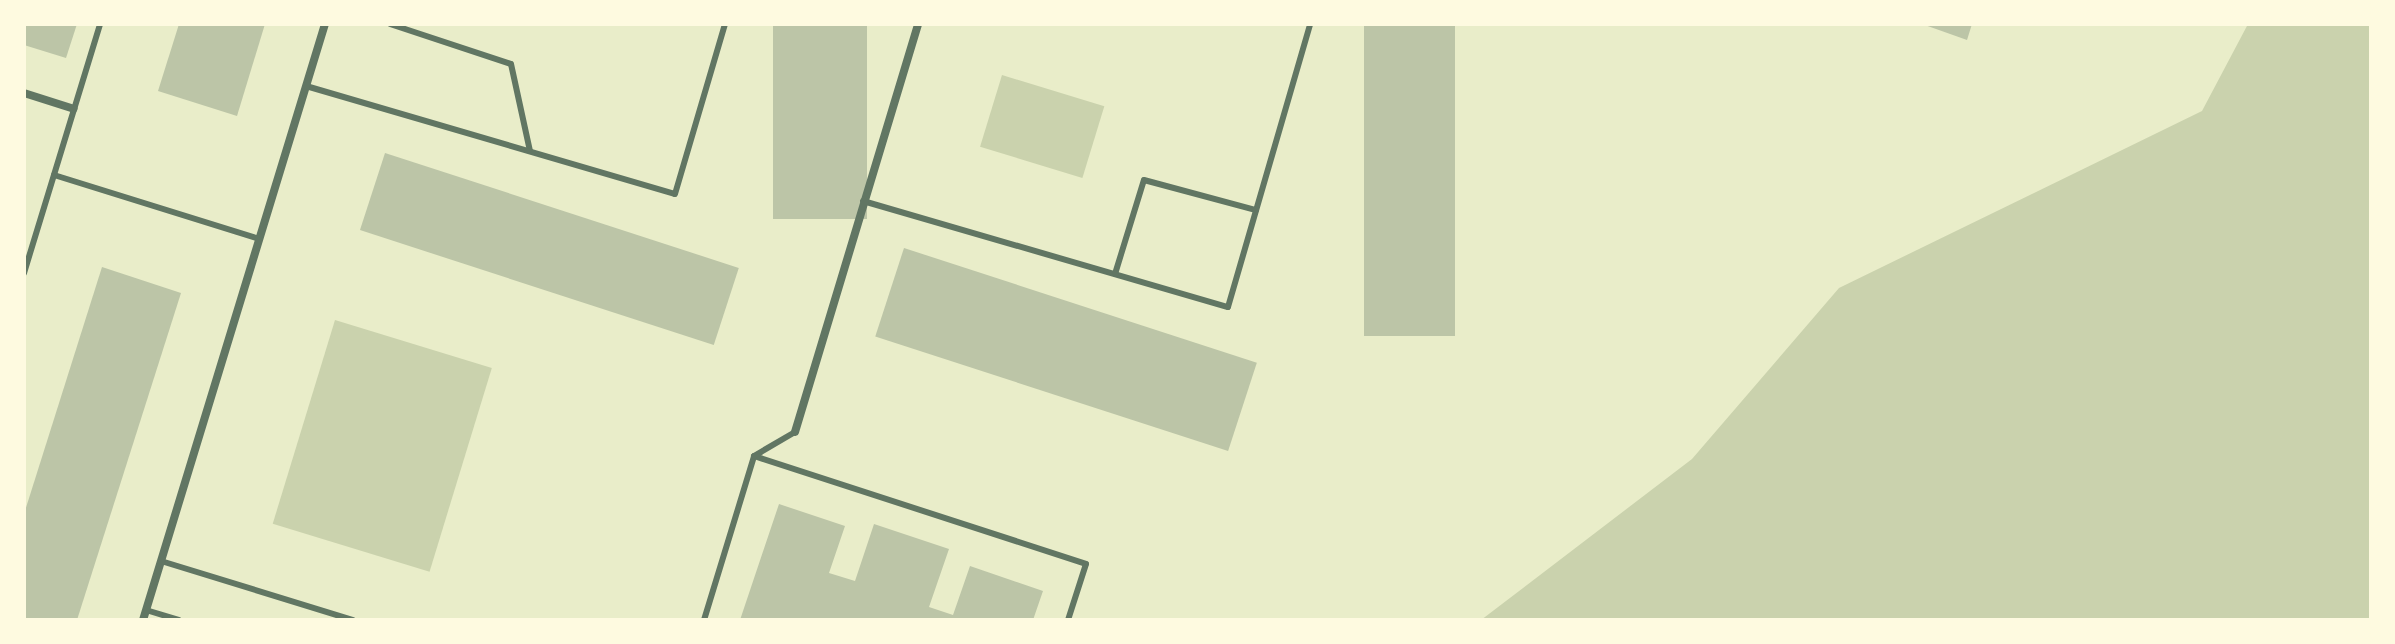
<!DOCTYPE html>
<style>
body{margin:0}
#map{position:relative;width:2395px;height:644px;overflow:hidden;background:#e9edc9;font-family:Rubik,sans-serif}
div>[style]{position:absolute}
.green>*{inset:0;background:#cad2ad;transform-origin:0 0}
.building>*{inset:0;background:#bcc5a7;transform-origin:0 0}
.service>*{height:6px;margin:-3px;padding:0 3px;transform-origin:3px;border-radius:3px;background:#617663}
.minor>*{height:8px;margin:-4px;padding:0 4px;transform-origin:4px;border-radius:4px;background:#617663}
span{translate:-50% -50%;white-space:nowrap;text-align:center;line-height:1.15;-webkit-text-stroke:8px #fefae0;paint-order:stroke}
.frame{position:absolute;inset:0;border:26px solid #fefae0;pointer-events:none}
</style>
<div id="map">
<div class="green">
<div style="clip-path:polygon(2248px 24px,2371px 24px,2371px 620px,1481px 620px,1692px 459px,1839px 288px,2202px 111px)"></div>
<div style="left:1002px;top:75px;width:107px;height:75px;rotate:17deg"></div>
<div style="left:335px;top:320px;width:164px;height:213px;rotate:17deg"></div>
</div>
<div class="building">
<div style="clip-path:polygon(24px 24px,77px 24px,66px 58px,24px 45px)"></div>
<div style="clip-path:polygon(179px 24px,265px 24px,237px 116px,158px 91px)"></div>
<div style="left:773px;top:24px;width:94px;height:195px"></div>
<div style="left:1364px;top:24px;width:91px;height:312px"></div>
<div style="clip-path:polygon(1922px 24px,1972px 24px,1967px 40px)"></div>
<div style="left:385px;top:153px;width:372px;height:81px;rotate:18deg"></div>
<div style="left:904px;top:248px;width:371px;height:93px;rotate:18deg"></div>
<div style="clip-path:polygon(102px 267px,181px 293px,77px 620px,24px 620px,24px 514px)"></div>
<div style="clip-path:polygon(779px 504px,845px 526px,829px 573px,855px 581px,874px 524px,949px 549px,929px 607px,953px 615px,970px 566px,1043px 591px,1033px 620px,740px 620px)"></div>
</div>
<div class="service">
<div style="left:390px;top:24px;width:127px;rotate:18.3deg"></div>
<div style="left:511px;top:64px;width:89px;rotate:77.7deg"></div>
<div style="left:306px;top:86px;width:384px;rotate:16.3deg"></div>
<div style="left:675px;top:194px;width:177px;rotate:-73.6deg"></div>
<div style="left:54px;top:175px;width:215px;rotate:17.3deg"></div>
<div style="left:863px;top:201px;width:380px;rotate:16.2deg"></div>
<div style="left:1228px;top:307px;width:295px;rotate:-73.8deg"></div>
<div style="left:24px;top:273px;width:260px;rotate:-73deg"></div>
<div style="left:1115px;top:274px;width:98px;rotate:-72.9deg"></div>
<div style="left:1144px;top:180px;width:116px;rotate:15deg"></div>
<div style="left:754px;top:456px;width:349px;rotate:18deg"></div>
<div style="left:1086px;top:564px;width:59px;rotate:107.8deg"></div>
<div style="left:161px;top:561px;width:201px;rotate:17.1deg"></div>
<div style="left:146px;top:610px;width:34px;rotate:17deg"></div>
<div style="left:704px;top:620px;width:171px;rotate:-73deg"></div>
<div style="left:754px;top:456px;width:48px;rotate:-30.3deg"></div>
</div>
<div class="minor">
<div style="left:24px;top:93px;width:52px;rotate:17.7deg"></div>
<div style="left:795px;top:432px;width:426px;rotate:-73.2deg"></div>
<div style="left:143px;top:620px;width:623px;rotate:-73.02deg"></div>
</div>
<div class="frame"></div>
</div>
